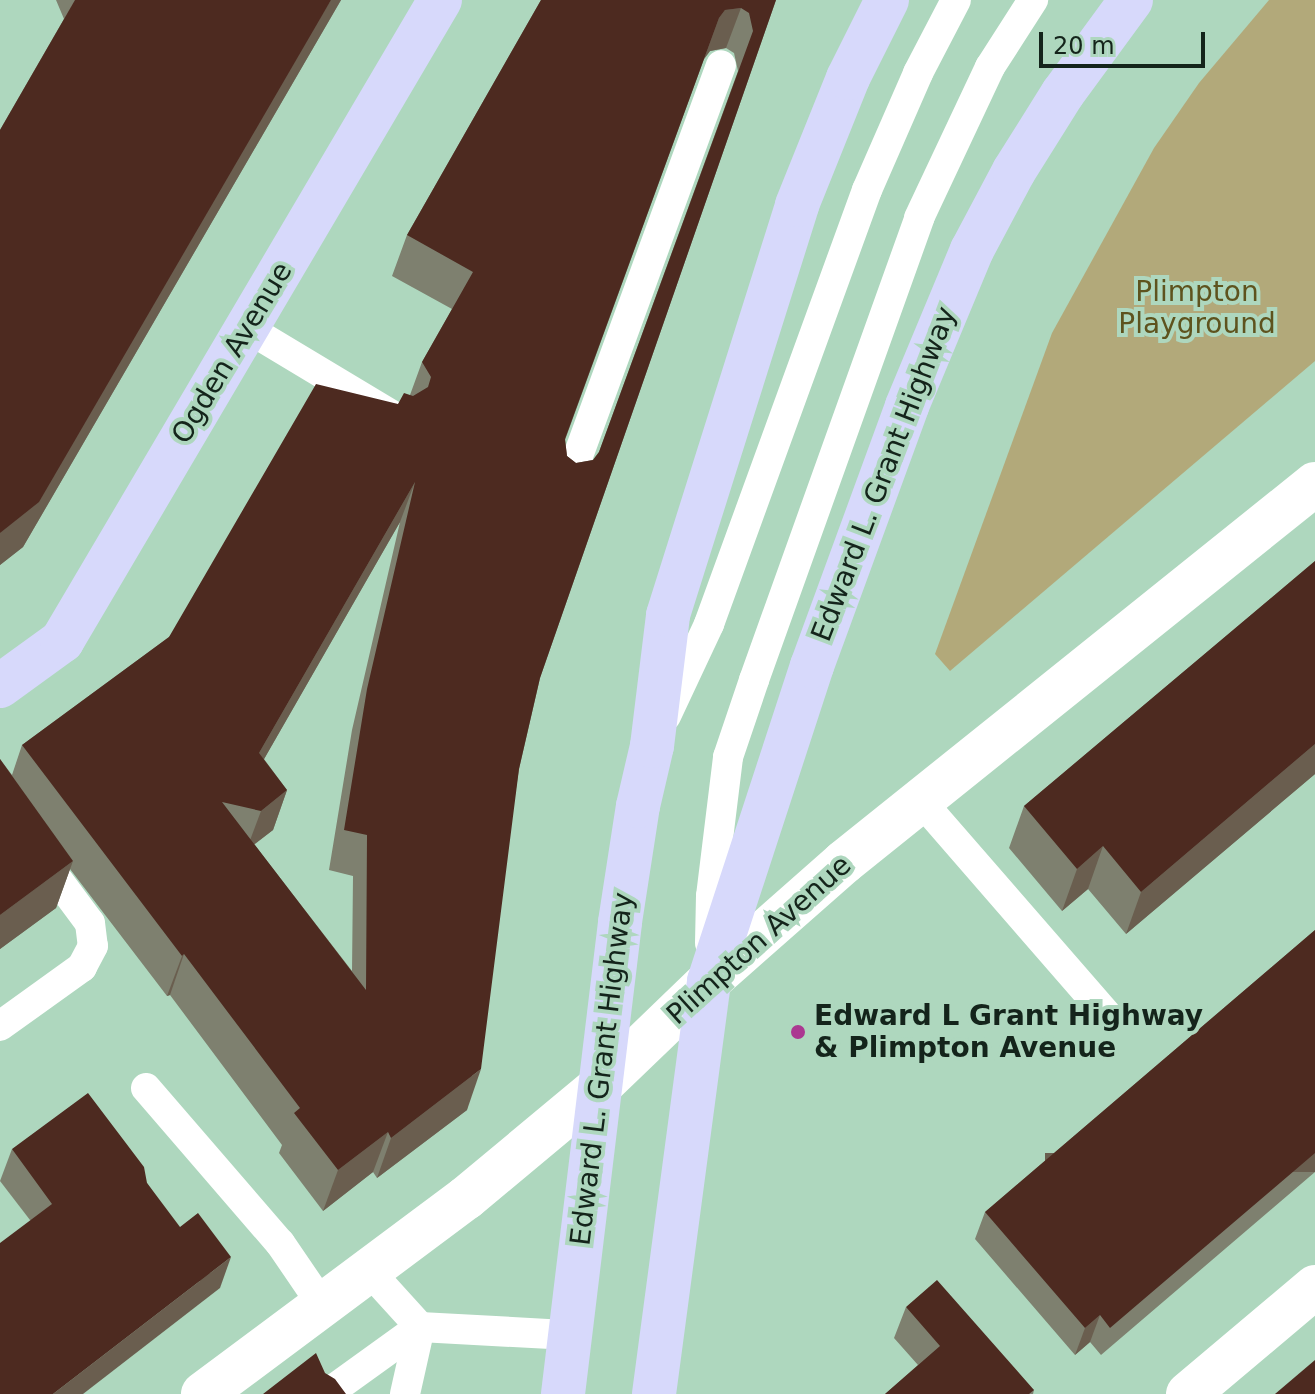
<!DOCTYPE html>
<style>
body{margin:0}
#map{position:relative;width:1315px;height:1394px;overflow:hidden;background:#aed7be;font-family:"DejaVu Sans",sans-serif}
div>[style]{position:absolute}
.green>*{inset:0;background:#b2a97a}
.lane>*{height:30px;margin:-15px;padding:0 15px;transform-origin:15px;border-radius:15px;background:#fff}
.street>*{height:44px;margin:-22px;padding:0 22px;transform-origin:22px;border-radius:22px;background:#fff}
.secondary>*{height:44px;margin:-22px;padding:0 22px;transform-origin:22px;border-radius:22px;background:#d7d9fb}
.wall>*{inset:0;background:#7e806f}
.shaded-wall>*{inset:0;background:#6a5e4f;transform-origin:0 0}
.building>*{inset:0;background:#4d2a20}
.dots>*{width:22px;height:22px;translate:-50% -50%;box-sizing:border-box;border:4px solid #aed7be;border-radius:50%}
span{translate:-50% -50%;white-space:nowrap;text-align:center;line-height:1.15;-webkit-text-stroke:8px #aed7be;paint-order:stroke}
.park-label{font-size:28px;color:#5e531e}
.street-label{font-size:28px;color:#14241b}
.poi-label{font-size:28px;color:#14241b;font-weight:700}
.left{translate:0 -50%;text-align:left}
.scale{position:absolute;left:1039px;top:32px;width:166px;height:36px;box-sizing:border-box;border:4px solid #14241b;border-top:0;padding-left:10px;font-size:24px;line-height:28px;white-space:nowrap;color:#14241b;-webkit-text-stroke:6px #aed7be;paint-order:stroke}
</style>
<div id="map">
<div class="green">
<div style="clip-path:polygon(1269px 0,1315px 0,1315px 361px,950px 671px,935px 654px,1052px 333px,1154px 148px,1199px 83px)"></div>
</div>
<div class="lane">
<div style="left:247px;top:328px;width:169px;rotate:31deg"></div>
<div style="left:567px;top:486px;width:448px;rotate:-69.9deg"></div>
<div style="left:666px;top:716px;width:102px;rotate:-64.9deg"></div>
<div style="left:709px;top:624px;width:462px;rotate:-70deg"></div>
<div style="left:867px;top:190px;width:128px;rotate:-66.4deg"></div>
<div style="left:918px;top:73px;width:82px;rotate:-62.5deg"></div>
<div style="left:921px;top:801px;width:282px;rotate:49deg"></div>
<div style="left:0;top:802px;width:151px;rotate:53.4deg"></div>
<div style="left:90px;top:923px;width:23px;rotate:83deg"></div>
<div style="left:93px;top:946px;width:24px;rotate:118deg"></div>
<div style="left:82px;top:967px;width:101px;rotate:144.3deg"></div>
<div style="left:710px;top:943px;width:47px;rotate:-88.8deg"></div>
<div style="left:711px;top:896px;width:140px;rotate:-83deg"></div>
<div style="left:728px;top:757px;width:81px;rotate:-71.3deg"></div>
<div style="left:754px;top:680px;width:491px;rotate:-70.3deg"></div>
<div style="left:919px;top:218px;width:167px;rotate:-64.8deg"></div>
<div style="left:990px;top:67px;width:80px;rotate:-57.3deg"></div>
<div style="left:146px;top:1088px;width:205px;rotate:49.2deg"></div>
<div style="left:280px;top:1243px;width:76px;rotate:55.7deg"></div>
<div style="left:370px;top:1272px;width:74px;rotate:47.7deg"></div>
<div style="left:327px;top:1394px;width:115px;rotate:-35.8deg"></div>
<div style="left:420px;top:1327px;width:150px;rotate:3.1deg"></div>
<div style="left:405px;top:1394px;width:69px;rotate:-77.4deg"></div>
</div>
<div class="street">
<div style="left:203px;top:1394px;width:328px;rotate:-36.7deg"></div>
<div style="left:466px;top:1198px;width:172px;rotate:-39.8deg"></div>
<div style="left:598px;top:1088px;width:154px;rotate:-43.9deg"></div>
<div style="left:709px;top:981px;width:180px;rotate:-41.4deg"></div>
<div style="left:844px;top:862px;width:604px;rotate:-38.75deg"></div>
<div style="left:1188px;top:1394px;width:166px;rotate:-40.1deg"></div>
</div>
<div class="secondary">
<div style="left:0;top:686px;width:77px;rotate:-36deg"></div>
<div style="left:62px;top:641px;width:744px;rotate:-59.47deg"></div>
<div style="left:563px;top:1394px;width:475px;rotate:-83.1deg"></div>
<div style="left:620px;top:922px;width:117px;rotate:-81.2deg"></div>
<div style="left:638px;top:806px;width:62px;rotate:-76.9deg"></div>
<div style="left:652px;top:746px;width:132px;rotate:-83deg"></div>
<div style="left:668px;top:615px;width:430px;rotate:-72.5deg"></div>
<div style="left:797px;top:205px;width:137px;rotate:-68.1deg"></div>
<div style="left:848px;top:78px;width:87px;rotate:-63.4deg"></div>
<div style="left:654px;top:1394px;width:417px;rotate:-82.4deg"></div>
<div style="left:709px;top:981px;width:331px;rotate:-71.9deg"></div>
<div style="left:812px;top:666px;width:277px;rotate:-69.9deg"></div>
<div style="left:907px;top:406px;width:169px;rotate:-67.4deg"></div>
<div style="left:972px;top:250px;width:89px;rotate:-62deg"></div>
<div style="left:1014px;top:171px;width:92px;rotate:-57.9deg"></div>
<div style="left:1063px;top:93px;width:115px;rotate:-53.8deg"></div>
</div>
<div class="wall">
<div style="clip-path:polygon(56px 0,341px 0,23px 547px,0 565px,0 130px,64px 19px)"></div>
<div style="clip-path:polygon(evenodd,541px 0,776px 0,540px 678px,519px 769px,467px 1110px,377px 1178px,373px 1172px,323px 1211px,279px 1153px,282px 1145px,170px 995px,167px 996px,70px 869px,56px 908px,0 949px,0 759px,12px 775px,22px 745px,169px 637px,398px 404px,410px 395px,422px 362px,452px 309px,392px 276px,407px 235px,541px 0,726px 48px,734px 53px,738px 71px,599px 452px,593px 460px,576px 463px,567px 456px,565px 440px,704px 59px,710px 51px,726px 48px,541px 0,400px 522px,352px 730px,329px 870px,353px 876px,352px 971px,254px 844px,273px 830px,287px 790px,264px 759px,400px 522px)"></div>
<div style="clip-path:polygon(1315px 561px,1315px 774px,1126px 934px,1088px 889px,1062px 911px,1009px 848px,1024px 806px)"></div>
<div style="clip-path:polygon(1315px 930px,1315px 1172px,1101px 1355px,1090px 1342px,1075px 1355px,975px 1239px,985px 1212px)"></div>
<div style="clip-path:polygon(12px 1149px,147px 1183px,220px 1288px,30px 1220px,0 1181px)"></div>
<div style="clip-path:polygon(906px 1307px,1034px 1390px,1033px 1394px,885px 1394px,918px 1365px,894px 1338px)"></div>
</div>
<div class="shaded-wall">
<div style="clip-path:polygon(331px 0,341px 0,23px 547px,0 565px,0 533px)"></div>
<div style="clip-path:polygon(741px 8px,726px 48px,710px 51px,704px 59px,719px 18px,725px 10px)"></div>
<div style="clip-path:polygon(415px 482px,400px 522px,244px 794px,259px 753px)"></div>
<div style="clip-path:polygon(1315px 744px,1315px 774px,1126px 934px,1141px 892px)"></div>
<div style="clip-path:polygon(287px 790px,273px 830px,246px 851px,261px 811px)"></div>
<div style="clip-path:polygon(1103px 846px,1088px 889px,1062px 911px,1077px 869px)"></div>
<div style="clip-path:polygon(73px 861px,56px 908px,0 949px,0 915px)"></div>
<div style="clip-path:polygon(184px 954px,170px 995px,167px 996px,182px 956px)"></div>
<div style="clip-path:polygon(481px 1069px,467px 1110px,377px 1178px,391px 1138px)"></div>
<div style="clip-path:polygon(388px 1132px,373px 1172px,323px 1211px,338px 1170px)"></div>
<div style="left:1315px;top:1153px;width:19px;height:270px;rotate:90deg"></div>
<div style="clip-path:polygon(231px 1257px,220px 1288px,83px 1394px,53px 1394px)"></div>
<div style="clip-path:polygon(1100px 1315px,1090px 1342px,1075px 1355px,1085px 1328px)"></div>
</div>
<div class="building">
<div style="clip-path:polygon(75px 0,331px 0,39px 502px,0 533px,0 130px)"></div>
<div style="clip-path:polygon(evenodd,541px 0,776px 0,540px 678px,519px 769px,481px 1069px,391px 1138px,388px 1132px,338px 1170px,294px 1113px,300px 1108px,184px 954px,182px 956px,22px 745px,169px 637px,316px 384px,398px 404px,404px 393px,413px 396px,428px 387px,431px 377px,422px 362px,473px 272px,407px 235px,541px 0,741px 8px,749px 13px,753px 31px,599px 452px,593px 460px,576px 463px,567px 456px,565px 439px,719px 18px,725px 10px,741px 8px,541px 0,415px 482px,367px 689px,344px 830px,367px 835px,366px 990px,222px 802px,261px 811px,287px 790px,259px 753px,415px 482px)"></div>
<div style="clip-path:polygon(1315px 561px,1315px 744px,1141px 892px,1103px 846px,1077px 869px,1024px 806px)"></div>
<div style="clip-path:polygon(0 759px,73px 861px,0 915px)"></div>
<div style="clip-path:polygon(1315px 930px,1315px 1153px,1110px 1328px,1100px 1315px,1085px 1328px,985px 1212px)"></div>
<div style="clip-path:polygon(88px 1093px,144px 1167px,147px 1183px,180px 1227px,198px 1213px,231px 1257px,53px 1394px,0 1394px,0 1243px,52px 1204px,12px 1149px)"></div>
<div style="clip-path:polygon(937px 1280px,1034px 1390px,1029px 1394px,885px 1394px,940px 1346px,906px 1307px)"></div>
<div style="clip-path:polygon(316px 1353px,325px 1373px,335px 1379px,346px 1394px,263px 1394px)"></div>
<div style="clip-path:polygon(1315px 1360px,1315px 1394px,1275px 1394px)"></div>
</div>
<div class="dots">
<div style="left:798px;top:1032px;background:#ab3891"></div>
</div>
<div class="park-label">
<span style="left:1197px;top:308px">Plimpton<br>Playground</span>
</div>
<div class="street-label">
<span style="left:232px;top:353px;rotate:-59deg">Ogden Avenue</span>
<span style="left:884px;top:474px;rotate:-69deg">Edward L. Grant Highway</span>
<span style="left:759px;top:940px;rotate:-42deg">Plimpton Avenue</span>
<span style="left:602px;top:1069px;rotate:-83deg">Edward L. Grant Highway</span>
</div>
<div class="poi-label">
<span class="left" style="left:814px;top:1032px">Edward L Grant Highway<br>&amp; Plimpton Avenue</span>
</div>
<div class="scale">20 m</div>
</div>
